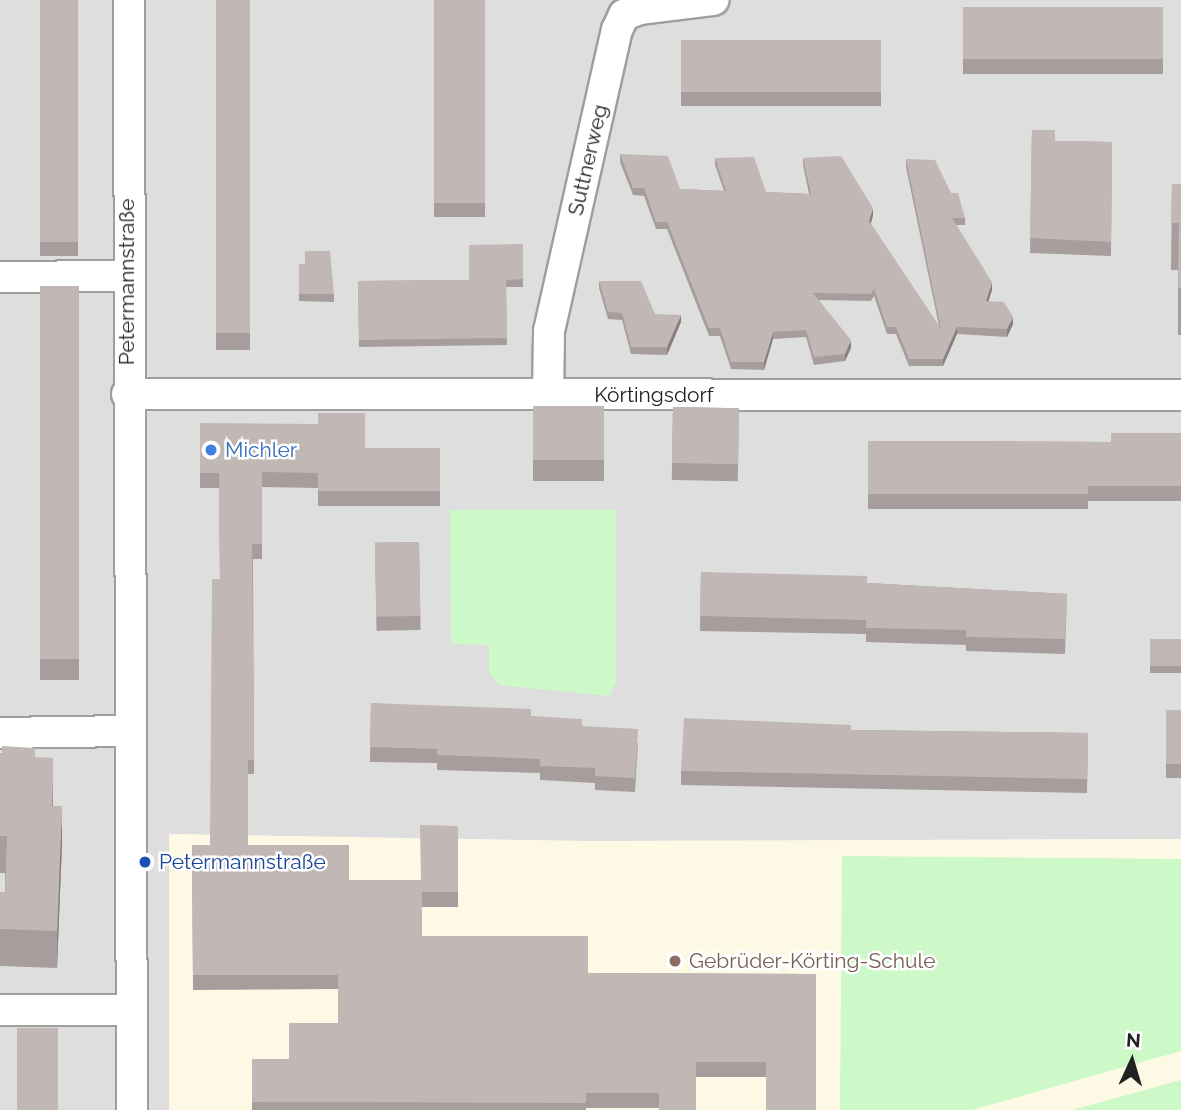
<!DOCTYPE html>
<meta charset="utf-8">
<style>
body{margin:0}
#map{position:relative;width:1181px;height:1110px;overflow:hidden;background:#f1ece8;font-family:Raleway,sans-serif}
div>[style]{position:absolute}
.residential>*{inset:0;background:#dfdede}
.education>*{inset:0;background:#fef9e4}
.park>*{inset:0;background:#cdf8c8}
.roads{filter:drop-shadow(2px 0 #9e9e9e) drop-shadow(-2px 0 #9e9e9e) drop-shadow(0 2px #9e9e9e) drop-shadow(0 -2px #9e9e9e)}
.minor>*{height:30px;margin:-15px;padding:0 15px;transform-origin:15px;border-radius:15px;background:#fff}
.wall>*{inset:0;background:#a69d9c;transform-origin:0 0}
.shaded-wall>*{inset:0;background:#87807f}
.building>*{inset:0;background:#c1b7b5;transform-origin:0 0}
.dots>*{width:19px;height:19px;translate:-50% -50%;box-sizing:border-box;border:4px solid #fff;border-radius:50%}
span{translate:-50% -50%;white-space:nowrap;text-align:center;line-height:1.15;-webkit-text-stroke:5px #fff;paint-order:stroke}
.street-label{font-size:21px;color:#212121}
.shop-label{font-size:21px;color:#366cbe}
.left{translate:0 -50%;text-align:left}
.transit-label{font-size:21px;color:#164399}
.education-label{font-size:21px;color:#785e54}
.north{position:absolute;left:1097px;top:1026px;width:70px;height:70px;-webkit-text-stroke:5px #fff;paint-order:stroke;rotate:4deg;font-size:19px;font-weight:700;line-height:28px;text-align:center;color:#212121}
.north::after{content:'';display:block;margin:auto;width:24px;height:32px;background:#212121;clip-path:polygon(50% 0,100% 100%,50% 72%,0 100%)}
</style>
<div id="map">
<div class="residential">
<div style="clip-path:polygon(0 0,1181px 0,1181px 839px,588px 841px,169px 834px,169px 1110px,0 1110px)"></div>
</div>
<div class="education">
<div style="clip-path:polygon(169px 834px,588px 841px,1181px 839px,1181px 1080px,1073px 1110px,169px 1110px)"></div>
</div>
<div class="park">
<div style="clip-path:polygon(450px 510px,616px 510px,616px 682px,609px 696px,499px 685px,489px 672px,489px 645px,451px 644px)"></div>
<div style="clip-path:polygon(842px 856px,1181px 859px,1181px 1051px,972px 1110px,840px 1110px)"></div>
<div style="clip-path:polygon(1181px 1080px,1181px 1110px,1073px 1110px)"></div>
</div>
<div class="roads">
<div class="minor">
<div style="left:129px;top:0;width:1110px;rotate:89.85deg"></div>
<div style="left:0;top:277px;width:127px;rotate:-0.5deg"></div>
<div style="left:127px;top:394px;width:1054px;rotate:0.05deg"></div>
<div style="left:548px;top:396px;width:65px;rotate:-89.1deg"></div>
<div style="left:549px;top:331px;width:309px;rotate:-77.3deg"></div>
<div style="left:617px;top:30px;width:17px;rotate:-65deg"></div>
<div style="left:624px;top:15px;width:17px;rotate:-21deg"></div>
<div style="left:640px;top:9px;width:74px;rotate:-7deg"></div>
<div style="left:0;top:733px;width:128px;rotate:-0.9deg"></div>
<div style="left:0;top:1010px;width:131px"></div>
</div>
</div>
<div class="wall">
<div style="left:40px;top:0;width:38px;height:256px"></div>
<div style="left:216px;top:0;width:34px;height:350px"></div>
<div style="left:434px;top:0;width:51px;height:217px"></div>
<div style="left:1163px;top:7px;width:67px;height:200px;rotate:90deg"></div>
<div style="left:881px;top:40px;width:66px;height:200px;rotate:90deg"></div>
<div style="clip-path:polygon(1032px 130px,1055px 141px,1112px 142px,1111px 256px,1030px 253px)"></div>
<div style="clip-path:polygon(620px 154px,680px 189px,724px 191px,715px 165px,715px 158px,766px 192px,809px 194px,803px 165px,803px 158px,873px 215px,871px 224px,939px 326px,906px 167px,906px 159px,951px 193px,965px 218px,965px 225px,956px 225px,992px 290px,988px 301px,1013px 324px,1007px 337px,957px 334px,943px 366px,909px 366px,896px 334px,887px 334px,874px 296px,871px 301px,819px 300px,851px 348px,845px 361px,814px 365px,806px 337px,773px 339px,764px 370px,731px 369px,720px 336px,709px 336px,667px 229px,656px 229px,644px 196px,633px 195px,620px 162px)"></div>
<div style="clip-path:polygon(1172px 184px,1181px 184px,1181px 335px,1178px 335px,1178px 270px,1171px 270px)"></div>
<div style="clip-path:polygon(523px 244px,523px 287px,506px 287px,507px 345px,359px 347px,358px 281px,469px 280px)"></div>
<div style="clip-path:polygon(299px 264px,334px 294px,334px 302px,299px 301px)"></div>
<div style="clip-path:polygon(599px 281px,655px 314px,681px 322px,667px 355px,631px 354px,622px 320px,608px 319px,599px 288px)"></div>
<div style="left:40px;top:286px;width:39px;height:394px"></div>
<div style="left:533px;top:406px;width:71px;height:75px"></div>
<div style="left:673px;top:407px;width:66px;height:73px;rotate:1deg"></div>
<div style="clip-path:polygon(200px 423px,365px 448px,440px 448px,440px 506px,318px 506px,318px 488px,262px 487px,262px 559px,253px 559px,254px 774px,248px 774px,248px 845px,349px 880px,421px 880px,458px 826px,458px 907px,422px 907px,422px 936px,588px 973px,816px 974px,766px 1077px,696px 1077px,659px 1108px,586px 1108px,586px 1110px,252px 1110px,252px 1059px,289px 1059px,338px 1023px,338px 989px,193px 990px,192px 845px,210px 845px,220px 579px,219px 488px,200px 488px)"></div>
<div style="clip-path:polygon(1181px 433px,1181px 501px,1088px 501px,1088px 509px,868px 509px,868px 441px,1111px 442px)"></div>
<div style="left:419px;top:542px;width:88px;height:44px;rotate:89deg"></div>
<div style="clip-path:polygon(701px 572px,867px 583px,1067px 594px,1065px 654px,966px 651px,966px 645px,866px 642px,866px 634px,700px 631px)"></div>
<div style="left:1150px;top:639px;width:31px;height:34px"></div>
<div style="clip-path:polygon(371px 703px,531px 716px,582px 726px,638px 743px,635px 792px,595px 790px,595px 783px,540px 780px,540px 773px,437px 770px,437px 763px,370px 762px)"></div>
<div style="left:1166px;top:710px;width:15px;height:68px"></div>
<div style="clip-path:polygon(851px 730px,1088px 733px,1087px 793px,681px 785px,681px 771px)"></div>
<div style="clip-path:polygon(0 753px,35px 757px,53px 806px,62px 844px,57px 968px,0 966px,0 892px,5px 892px,5px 873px,0 873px)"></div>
</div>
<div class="shaded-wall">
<div style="clip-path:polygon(873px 208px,873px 215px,869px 229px,869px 221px)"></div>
<div style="clip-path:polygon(992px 282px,992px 290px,986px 309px,986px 301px)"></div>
<div style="clip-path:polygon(681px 315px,681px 322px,667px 355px,667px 347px)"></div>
<div style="clip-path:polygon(1013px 317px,1013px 324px,1007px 337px,1007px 329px)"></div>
<div style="clip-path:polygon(957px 327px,957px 334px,943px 366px,943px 359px)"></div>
<div style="clip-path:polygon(773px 332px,773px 339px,764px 370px,764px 362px)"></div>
<div style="clip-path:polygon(851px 340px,851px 348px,845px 361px,845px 354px)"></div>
<div style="clip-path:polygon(53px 758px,53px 795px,52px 843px,52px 806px)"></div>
<div style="clip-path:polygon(62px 806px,62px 844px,57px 968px,57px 931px)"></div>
</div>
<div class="building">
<div style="left:40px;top:0;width:38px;height:242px"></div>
<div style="left:216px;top:0;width:34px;height:333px"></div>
<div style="left:434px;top:0;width:51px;height:203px"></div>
<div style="left:1163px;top:7px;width:52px;height:200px;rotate:90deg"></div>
<div style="left:881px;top:40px;width:52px;height:200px;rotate:90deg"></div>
<div style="clip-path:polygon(1032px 130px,1055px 130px,1055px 141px,1112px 142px,1111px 242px,1030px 238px)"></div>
<div style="clip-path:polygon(620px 154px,668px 156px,680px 189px,726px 191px,715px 158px,754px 157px,766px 192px,811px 194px,803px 158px,841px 156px,873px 208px,869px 221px,941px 329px,906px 159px,935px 160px,951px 193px,958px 193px,965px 218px,952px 218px,992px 282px,986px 301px,1004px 302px,1013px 317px,1007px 329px,957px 327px,943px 359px,909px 359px,896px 327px,887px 327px,874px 288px,871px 294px,813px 293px,851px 340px,845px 354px,814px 357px,806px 330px,773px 332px,764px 362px,731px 362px,720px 328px,709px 328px,667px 222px,656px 222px,644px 188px,633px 188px)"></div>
<div style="clip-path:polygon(1172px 184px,1181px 184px,1181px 288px,1178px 288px,1179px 223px,1171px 223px)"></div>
<div style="clip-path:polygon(523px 244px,523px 279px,506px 280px,507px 338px,359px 340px,358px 281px,469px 280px,469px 245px)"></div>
<div style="clip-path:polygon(305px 251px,330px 251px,334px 294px,299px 294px,299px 264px,305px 264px)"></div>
<div style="clip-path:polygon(599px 281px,641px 281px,655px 314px,681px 315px,667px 347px,631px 347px,622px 313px,608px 312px)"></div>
<div style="left:40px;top:286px;width:39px;height:373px"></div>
<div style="left:533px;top:406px;width:71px;height:54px"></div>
<div style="left:673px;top:407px;width:66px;height:56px;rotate:1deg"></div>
<div style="clip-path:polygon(318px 413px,365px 413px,365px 448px,440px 448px,440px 491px,318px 491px,318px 473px,262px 472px,262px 544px,252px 544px,254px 760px,248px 760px,248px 845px,349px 845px,349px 880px,421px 880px,420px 825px,458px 826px,458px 892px,422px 892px,422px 936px,588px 936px,588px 973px,816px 974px,816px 1110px,766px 1110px,766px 1062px,696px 1062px,696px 1110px,659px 1110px,659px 1093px,586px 1093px,586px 1103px,252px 1102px,252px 1059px,289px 1059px,289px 1023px,338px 1023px,338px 975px,193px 975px,192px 845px,210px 845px,212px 579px,220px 579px,219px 473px,200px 473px,200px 423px,318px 424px)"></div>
<div style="clip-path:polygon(1111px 433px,1181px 433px,1181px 486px,1088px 486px,1088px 494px,868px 494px,868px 441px,1111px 442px)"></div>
<div style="left:419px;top:542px;width:74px;height:44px;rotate:89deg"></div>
<div style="clip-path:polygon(701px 572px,867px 576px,867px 583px,1067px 594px,1065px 639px,966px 637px,966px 630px,866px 628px,866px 620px,700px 616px)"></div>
<div style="left:1150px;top:639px;width:31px;height:27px"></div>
<div style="clip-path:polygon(371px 703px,531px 709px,531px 716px,582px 719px,582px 726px,638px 729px,635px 778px,595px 776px,595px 768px,540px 766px,540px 759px,437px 755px,437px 749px,370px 747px)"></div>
<div style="left:1166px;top:710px;width:15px;height:54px"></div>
<div style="clip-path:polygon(684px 718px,851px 725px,851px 730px,1088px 733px,1087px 779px,681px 771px)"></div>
<div style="clip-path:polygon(2px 746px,35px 748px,35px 757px,53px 758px,52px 806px,62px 806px,57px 931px,0 929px,0 892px,5px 892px,7px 836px,0 836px,0 753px,2px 754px)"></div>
<div style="left:17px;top:1028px;width:41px;height:82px"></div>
</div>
<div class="dots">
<div style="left:211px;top:450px;background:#3f7fe0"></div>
<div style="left:145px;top:862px;background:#1a4fb4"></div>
<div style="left:675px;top:961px;background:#8d6e63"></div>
</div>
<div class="street-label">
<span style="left:588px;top:160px;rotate:-77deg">Suttnerweg</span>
<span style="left:127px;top:282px;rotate:-90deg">Petermannstraße</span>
<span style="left:654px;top:395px">Körtingsdorf</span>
</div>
<div class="shop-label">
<span class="left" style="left:225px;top:450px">Michler</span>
</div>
<div class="transit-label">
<span class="left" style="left:159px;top:862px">Petermannstraße</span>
</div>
<div class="education-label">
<span class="left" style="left:689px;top:961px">Gebrüder-Körting-Schule</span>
</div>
<div class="north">N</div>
</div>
